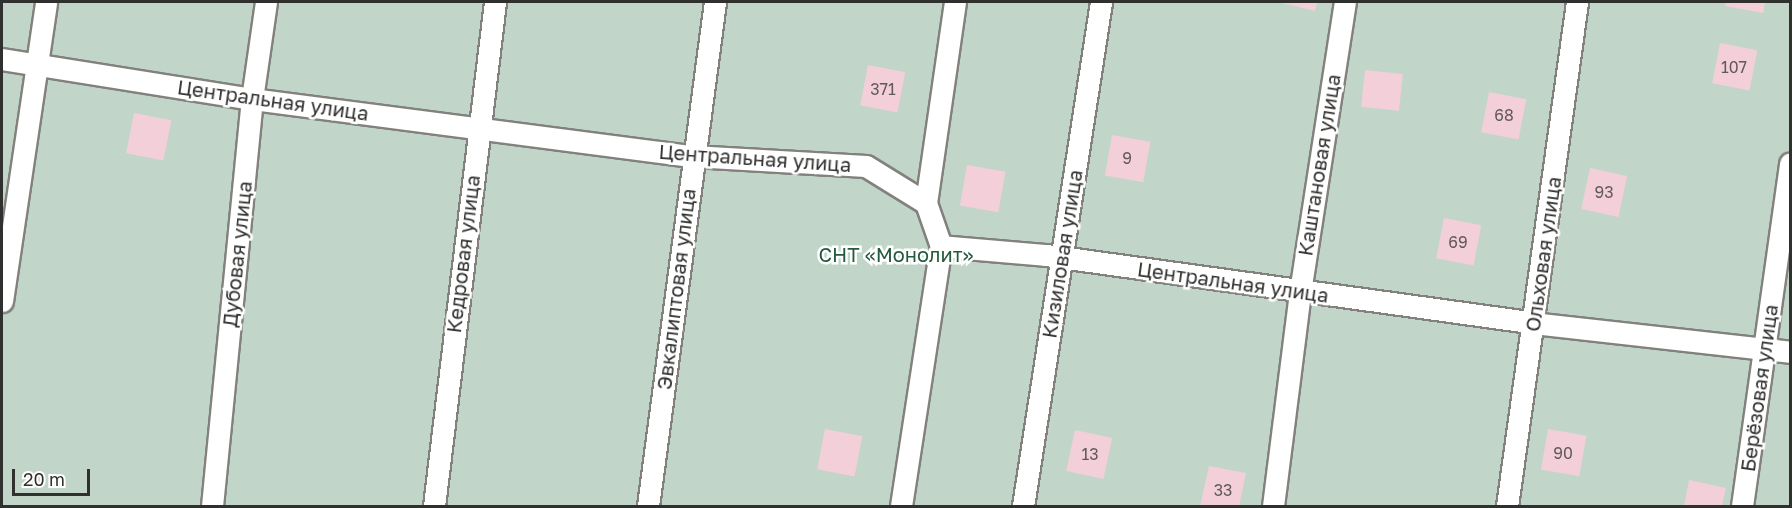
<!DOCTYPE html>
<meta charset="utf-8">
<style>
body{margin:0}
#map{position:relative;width:1792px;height:508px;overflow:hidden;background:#f0efeb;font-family:"Golos Text",sans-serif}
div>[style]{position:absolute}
.green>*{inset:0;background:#c1d6c9;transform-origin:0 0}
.building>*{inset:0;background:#f3cfd9;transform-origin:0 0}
.roads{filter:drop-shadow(2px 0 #82817e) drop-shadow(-2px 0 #82817e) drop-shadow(0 2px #82817e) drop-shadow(0 -2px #82817e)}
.minor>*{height:21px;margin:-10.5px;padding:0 10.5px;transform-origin:10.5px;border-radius:10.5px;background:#fff}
span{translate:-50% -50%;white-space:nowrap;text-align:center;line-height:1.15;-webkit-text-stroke:5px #fff;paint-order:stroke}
.number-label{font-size:16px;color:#61585a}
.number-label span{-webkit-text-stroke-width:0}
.street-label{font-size:20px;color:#30302f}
.park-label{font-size:20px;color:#265a3f}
.frame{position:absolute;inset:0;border:3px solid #30302f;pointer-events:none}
.scale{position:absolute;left:12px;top:469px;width:78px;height:27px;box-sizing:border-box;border:3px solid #30302f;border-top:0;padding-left:8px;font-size:18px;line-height:21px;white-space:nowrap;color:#30302f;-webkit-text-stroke:4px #fff;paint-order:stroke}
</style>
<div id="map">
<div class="green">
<div style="left:2px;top:2px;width:1788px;height:504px"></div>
</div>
<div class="building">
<div style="clip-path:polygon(1278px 2px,1317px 2px,1315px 11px)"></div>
<div style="clip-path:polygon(1726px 2px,1765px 2px,1763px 13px,1725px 6px)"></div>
<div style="left:1720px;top:43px;width:38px;height:41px;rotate:11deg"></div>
<div style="left:868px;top:65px;width:38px;height:41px;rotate:11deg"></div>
<div style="left:1365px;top:70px;width:38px;height:37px;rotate:6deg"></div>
<div style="left:1489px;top:92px;width:38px;height:41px;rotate:11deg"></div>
<div style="left:134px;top:113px;width:38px;height:41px;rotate:11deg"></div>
<div style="left:1112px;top:135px;width:39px;height:41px;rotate:10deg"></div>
<div style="left:967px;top:165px;width:39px;height:41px;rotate:10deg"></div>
<div style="left:1590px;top:168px;width:38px;height:42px;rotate:12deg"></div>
<div style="left:1444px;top:218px;width:38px;height:41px;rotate:11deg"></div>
<div style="left:825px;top:429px;width:38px;height:41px;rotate:11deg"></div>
<div style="left:1548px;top:429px;width:39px;height:41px;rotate:10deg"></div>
<div style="left:1075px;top:430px;width:38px;height:42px;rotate:12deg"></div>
<div style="clip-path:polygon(1209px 466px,1246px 473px,1239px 506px,1200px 506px)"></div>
<div style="clip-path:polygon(1689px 480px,1726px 488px,1722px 506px,1684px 506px)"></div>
</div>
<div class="roads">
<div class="minor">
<div style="left:2px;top:59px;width:253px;rotate:9.1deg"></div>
<div style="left:252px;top:99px;width:444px;rotate:7.4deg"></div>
<div style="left:692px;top:156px;width:174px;rotate:3.3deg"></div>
<div style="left:866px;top:166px;width:70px;rotate:31.7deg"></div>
<div style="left:926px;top:203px;width:46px;rotate:70.8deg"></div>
<div style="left:941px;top:246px;width:105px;rotate:4.9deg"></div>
<div style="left:1046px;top:255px;width:492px;rotate:7.9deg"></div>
<div style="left:1533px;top:323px;width:259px;rotate:6.4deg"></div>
<div style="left:926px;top:203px;width:203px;rotate:-81.8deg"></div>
<div style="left:2px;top:301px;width:302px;rotate:-81.6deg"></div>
<div style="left:212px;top:506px;width:409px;rotate:-84.4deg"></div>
<div style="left:252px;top:99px;width:98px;rotate:-81.8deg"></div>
<div style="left:434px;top:506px;width:508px;rotate:-83.1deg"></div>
<div style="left:648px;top:506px;width:508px;rotate:-82.43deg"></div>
<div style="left:901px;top:506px;width:263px;rotate:-81.3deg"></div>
<div style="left:1023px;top:506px;width:510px;rotate:-81.2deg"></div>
<div style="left:1273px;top:506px;width:216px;rotate:-82.8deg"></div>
<div style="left:1300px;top:292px;width:293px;rotate:-81.2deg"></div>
<div style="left:1507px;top:506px;width:509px;rotate:-82.09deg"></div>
<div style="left:1742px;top:506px;width:346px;rotate:-82deg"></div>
</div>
</div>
<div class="number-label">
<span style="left:1734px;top:67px">107</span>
<span style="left:883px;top:89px">371</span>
<span style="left:1504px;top:115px">68</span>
<span style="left:1127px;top:158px">9</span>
<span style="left:1604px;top:192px">93</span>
<span style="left:1458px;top:242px">69</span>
<span style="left:1563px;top:453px">90</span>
<span style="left:1090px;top:454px">13</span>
<span style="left:1223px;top:490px">33</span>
</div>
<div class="street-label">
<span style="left:273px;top:100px;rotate:8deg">Центральная улица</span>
<span style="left:755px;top:158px;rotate:4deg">Центральная улица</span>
<span style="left:1319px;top:165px;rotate:-81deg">Каштановая улица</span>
<span style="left:237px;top:254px;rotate:-84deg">Дубовая улица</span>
<span style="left:463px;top:254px;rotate:-83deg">Кедровая улица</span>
<span style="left:1062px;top:254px;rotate:-81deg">Кизиловая улица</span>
<span style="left:1543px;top:254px;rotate:-82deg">Ольховая улица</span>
<span style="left:1233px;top:282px;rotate:8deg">Центральная улица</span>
<span style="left:676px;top:289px;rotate:-83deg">Эвкалиптовая улица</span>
<span style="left:1759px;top:388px;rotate:-82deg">Берёзовая улица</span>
</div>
<div class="park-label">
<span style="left:896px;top:254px">СНТ «Монолит»</span>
</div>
<div class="frame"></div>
<div class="scale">20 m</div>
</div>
